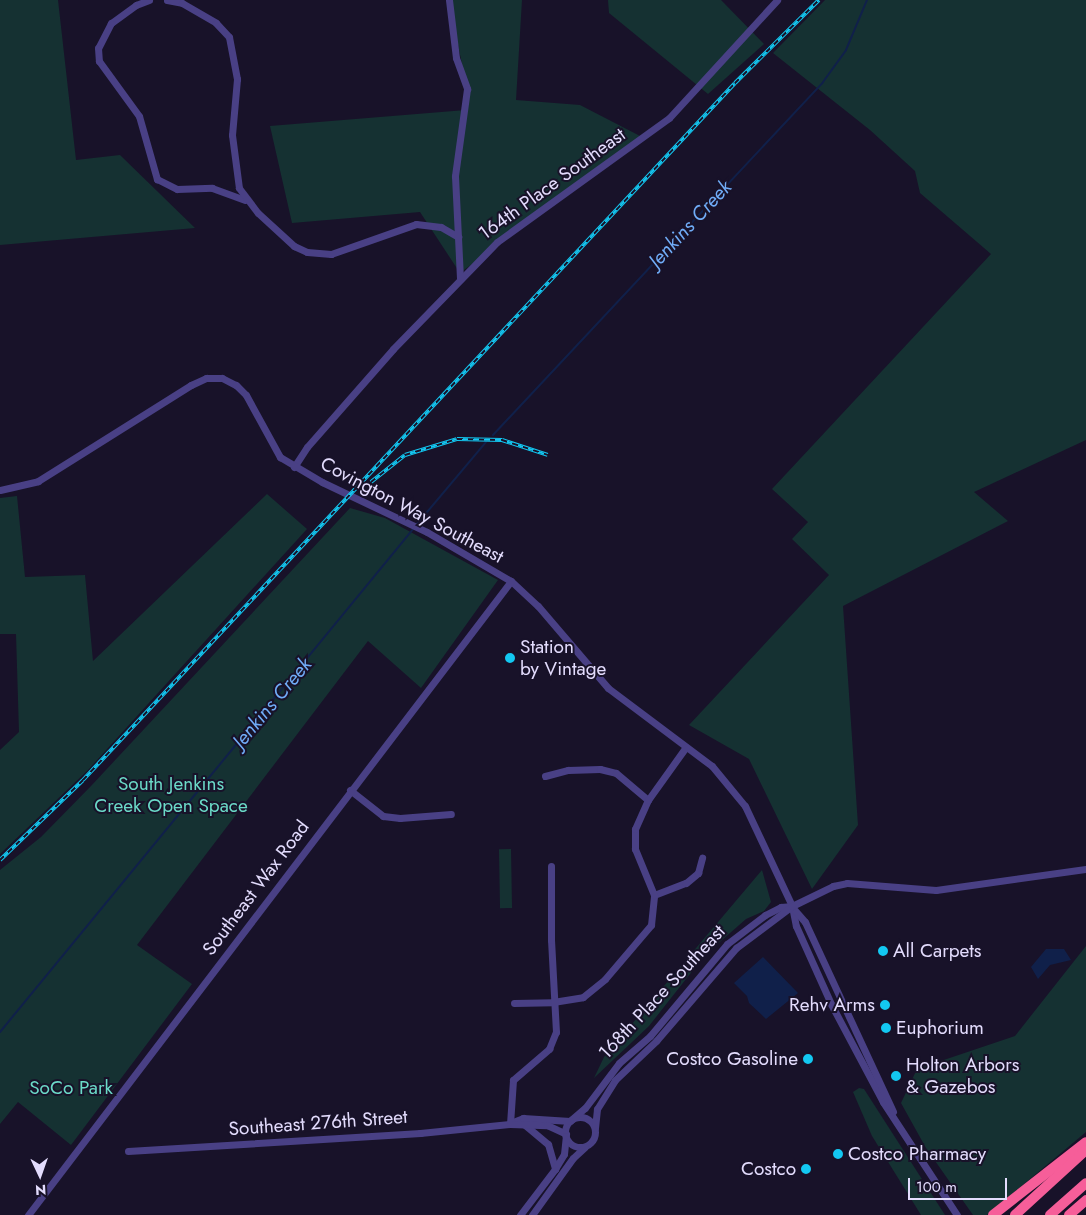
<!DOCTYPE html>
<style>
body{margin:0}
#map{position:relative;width:1086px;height:1215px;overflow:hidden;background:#181229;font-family:Jost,sans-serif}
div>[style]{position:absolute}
.green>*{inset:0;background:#153132;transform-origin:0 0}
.water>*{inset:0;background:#10204a}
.stream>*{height:2px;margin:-1px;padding:0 1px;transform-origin:1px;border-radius:1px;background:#10204a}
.minor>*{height:7px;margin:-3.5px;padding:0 3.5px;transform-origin:3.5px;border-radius:3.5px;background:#494085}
.minor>.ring{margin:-3.5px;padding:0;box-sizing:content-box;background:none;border:7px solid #494085;border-radius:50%}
.highway>*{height:10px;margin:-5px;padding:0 5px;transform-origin:5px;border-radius:5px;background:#f65e99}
.rail>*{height:4px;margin-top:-2px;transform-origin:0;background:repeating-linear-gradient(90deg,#181229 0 5.5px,#13c8f2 0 11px);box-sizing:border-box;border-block:1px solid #13c8f2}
.dots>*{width:14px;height:14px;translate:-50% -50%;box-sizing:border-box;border:2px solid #181229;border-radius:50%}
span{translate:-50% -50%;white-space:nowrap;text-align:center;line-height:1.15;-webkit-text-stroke:4px #181229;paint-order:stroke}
.street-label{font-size:19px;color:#e3dcfd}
.poi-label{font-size:19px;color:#e3dcfd}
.left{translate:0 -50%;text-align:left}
.right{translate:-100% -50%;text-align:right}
.park-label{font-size:19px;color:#6bdac8}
.water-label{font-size:20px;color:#70acf7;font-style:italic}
.north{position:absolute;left:15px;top:1150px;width:50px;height:50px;-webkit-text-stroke:4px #181229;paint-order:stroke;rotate:177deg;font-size:14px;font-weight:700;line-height:20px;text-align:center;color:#e3dcfd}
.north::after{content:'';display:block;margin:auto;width:18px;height:22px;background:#e3dcfd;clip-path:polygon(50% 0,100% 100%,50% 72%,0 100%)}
.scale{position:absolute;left:908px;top:1178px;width:99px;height:22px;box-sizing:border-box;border:2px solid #e3dcfd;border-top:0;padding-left:6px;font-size:15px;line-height:18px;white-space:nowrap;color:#e3dcfd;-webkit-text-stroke:4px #181229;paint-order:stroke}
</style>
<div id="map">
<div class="green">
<div style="clip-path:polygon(0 0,58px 0,76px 160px,120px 155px,195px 228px,0 245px)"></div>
<div style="clip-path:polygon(449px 0,522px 0,516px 100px,580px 105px,642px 137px,460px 273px,420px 212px,292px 223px,270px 126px,466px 110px,467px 89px)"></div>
<div style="clip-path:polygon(608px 0,721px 0,764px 44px,708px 94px,609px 13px)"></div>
<div style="clip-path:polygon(825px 0,1086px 0,1086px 440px,974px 492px,1008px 521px,843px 606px,858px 825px,812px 889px,749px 759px,689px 725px,829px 575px,792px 539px,808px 522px,772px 489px,991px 254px,920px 193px,915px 171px,870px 130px,773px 53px)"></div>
<div style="clip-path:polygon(267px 494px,307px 529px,88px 770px,0 854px,0 750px,19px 732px,16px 634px,0 634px,0 498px,17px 496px,25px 577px,85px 575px,93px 661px)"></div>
<div style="clip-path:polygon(350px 508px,385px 518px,498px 580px,421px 688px,368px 641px,137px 945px,192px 984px,71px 1145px,18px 1102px,0 1124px,0 870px,41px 837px,91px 786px)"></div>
<div style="left:511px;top:849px;width:59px;height:12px;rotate:89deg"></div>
<div style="clip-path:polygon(762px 870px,771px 902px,764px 911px,746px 919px,705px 955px,649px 1026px,594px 1078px,604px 1057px)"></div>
<div style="clip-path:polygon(1086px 946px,1086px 1132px,987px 1215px,973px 1215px,926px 1148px,901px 1103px,917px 1069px,1015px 1036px)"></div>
<div style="clip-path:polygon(859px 1088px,864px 1089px,945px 1215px,921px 1215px,872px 1136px,853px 1092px)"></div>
</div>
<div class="water">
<div style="clip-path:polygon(1046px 949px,1064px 949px,1071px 960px,1050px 965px,1038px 979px,1031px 967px)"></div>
<div style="clip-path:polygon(763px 957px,798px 993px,766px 1019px,749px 1003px,747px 996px,734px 983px)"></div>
</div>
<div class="stream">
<div style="left:493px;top:435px;width:483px;rotate:-46.9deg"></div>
<div style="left:823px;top:82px;width:39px;rotate:-54deg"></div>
<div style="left:846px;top:50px;width:54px;rotate:-67.2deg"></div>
<div style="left:417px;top:524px;width:107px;rotate:-49.9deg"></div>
<div style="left:0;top:1032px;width:652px;rotate:-50.6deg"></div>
</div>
<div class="minor">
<div style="left:149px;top:0;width:14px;rotate:159deg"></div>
<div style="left:136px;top:5px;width:31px;rotate:144deg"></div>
<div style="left:111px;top:23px;width:28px;rotate:117deg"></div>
<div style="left:98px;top:48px;width:13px;rotate:86deg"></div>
<div style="left:99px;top:61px;width:68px;rotate:54deg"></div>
<div style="left:139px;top:116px;width:66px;rotate:74.1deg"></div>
<div style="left:157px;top:179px;width:22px;rotate:27deg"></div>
<div style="left:177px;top:189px;width:35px;rotate:-2deg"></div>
<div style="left:212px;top:188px;width:35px;rotate:20deg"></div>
<div style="left:167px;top:0;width:15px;rotate:11deg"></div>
<div style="left:182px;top:3px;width:39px;rotate:30deg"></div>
<div style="left:216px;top:23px;width:19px;rotate:47deg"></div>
<div style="left:229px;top:37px;width:43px;rotate:79.2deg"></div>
<div style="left:237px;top:79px;width:56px;rotate:95.1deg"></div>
<div style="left:232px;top:135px;width:53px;rotate:82.5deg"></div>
<div style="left:239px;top:188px;width:31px;rotate:53deg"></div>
<div style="left:258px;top:213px;width:49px;rotate:42.5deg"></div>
<div style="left:294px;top:246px;width:14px;rotate:25deg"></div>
<div style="left:307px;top:252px;width:24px;rotate:5deg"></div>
<div style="left:331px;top:254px;width:90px;rotate:-19.4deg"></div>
<div style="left:416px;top:224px;width:25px;rotate:7deg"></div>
<div style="left:441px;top:227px;width:20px;rotate:30deg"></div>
<div style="left:449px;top:0;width:58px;rotate:83.1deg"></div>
<div style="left:456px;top:58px;width:33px;rotate:70deg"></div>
<div style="left:467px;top:89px;width:88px;rotate:97.9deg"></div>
<div style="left:455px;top:176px;width:102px;rotate:87.2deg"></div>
<div style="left:294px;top:467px;width:24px;rotate:-57deg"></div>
<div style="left:307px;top:447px;width:130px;rotate:-48.7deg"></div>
<div style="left:393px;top:349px;width:149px;rotate:-45.8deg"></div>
<div style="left:497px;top:242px;width:212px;rotate:-35.8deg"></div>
<div style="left:669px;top:118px;width:160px;rotate:-47.5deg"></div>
<div style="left:0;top:490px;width:39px;rotate:-13deg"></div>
<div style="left:38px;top:481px;width:181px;rotate:-32.1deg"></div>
<div style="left:191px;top:385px;width:17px;rotate:-25deg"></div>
<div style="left:206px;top:378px;width:16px"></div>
<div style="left:222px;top:378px;width:16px;rotate:27deg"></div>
<div style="left:236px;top:385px;width:14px;rotate:45deg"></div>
<div style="left:246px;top:395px;width:71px;rotate:61.3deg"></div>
<div style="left:280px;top:457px;width:49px;rotate:30.8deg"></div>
<div style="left:322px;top:482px;width:116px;rotate:25.5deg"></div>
<div style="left:427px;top:532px;width:97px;rotate:30.3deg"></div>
<div style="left:511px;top:581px;width:37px;rotate:43deg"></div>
<div style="left:538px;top:606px;width:108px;rotate:49.5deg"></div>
<div style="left:608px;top:688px;width:130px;rotate:36.9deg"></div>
<div style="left:712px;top:766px;width:52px;rotate:50.5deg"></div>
<div style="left:745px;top:806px;width:110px;rotate:64.8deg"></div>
<div style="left:792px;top:906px;width:20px;rotate:79deg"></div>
<div style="left:796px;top:926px;width:85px;rotate:65.8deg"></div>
<div style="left:831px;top:1004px;width:111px;rotate:62deg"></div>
<div style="left:883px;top:1102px;width:135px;rotate:56.8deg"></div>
<div style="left:545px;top:776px;width:24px;rotate:-15deg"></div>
<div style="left:568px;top:770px;width:32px;rotate:-2deg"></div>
<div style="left:600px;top:769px;width:16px;rotate:14deg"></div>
<div style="left:616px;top:773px;width:42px;rotate:40.2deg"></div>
<div style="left:350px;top:790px;width:42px;rotate:38.2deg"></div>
<div style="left:383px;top:816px;width:17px;rotate:7deg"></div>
<div style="left:400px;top:818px;width:51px;rotate:-4.5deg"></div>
<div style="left:654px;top:895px;width:34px;rotate:-21deg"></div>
<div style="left:686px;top:883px;width:16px;rotate:-40deg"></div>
<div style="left:698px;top:873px;width:16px;rotate:-75deg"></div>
<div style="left:792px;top:907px;width:20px;rotate:49deg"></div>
<div style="left:805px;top:922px;width:209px;rotate:65.1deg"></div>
<div style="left:514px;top:1003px;width:39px;rotate:-1deg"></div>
<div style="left:553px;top:1002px;width:30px;rotate:-9deg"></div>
<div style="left:583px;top:997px;width:28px;rotate:-39deg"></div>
<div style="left:605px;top:979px;width:71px;rotate:-49.6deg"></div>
<div style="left:651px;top:925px;width:30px;rotate:-84deg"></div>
<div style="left:654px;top:895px;width:50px;rotate:-112.4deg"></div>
<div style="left:635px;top:849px;width:20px;rotate:-90deg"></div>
<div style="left:635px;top:829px;width:32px;rotate:-66deg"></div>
<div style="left:648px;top:800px;width:65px;rotate:-54.4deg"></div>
<div class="ring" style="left:565px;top:1117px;width:23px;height:23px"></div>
<div style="left:571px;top:1120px;width:18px;rotate:-41deg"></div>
<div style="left:585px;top:1108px;width:56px;rotate:-52.9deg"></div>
<div style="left:619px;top:1063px;width:41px;rotate:-41.1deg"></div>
<div style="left:650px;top:1036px;width:120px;rotate:-50.1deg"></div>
<div style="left:727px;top:944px;width:48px;rotate:-37.3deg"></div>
<div style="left:765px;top:915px;width:18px;rotate:-27deg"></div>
<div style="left:781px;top:907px;width:11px;rotate:-5deg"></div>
<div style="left:513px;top:1122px;width:11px;rotate:-22deg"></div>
<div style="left:523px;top:1118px;width:47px;rotate:3.7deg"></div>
<div style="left:510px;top:1124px;width:44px;rotate:-86.1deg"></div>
<div style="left:513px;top:1080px;width:48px;rotate:-40.7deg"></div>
<div style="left:549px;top:1049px;width:18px;rotate:-68deg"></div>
<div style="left:556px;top:1032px;width:92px;rotate:-93.1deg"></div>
<div style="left:551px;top:940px;width:74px;rotate:-90deg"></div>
<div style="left:525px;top:1125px;width:30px;rotate:40deg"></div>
<div style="left:548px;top:1144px;width:26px;rotate:74deg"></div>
<div style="left:595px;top:1128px;width:19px;rotate:-84deg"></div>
<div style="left:597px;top:1109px;width:34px;rotate:-58deg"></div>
<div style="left:615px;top:1080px;width:57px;rotate:-43.6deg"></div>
<div style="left:656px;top:1041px;width:123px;rotate:-49.3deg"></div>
<div style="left:736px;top:948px;width:70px;rotate:-36.9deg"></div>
<div style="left:792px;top:906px;width:46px;rotate:-26deg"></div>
<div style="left:833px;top:886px;width:14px;rotate:-12deg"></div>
<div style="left:847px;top:883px;width:89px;rotate:4.5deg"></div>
<div style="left:936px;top:890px;width:151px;rotate:-8deg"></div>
<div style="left:128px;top:1151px;width:293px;rotate:-3.5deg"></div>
<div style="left:420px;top:1133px;width:90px;rotate:-5.7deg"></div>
<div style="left:510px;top:1124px;width:37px;rotate:2deg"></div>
<div style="left:547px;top:1125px;width:21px;rotate:25deg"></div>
<div style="left:28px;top:1215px;width:797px;rotate:-52.7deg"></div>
<div style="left:520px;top:1215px;width:58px;rotate:-52.7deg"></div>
<div style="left:555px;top:1169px;width:17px;rotate:-59deg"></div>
<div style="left:564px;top:1154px;width:18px;rotate:-84deg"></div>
<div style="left:532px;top:1215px;width:70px;rotate:-54.3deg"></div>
<div style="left:573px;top:1158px;width:16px;rotate:-43deg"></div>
</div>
<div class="highway">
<div style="left:993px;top:1215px;width:118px;rotate:-38.1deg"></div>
<div style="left:1015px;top:1215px;width:96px;rotate:-42.5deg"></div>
<div style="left:1050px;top:1215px;width:48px;rotate:-41.6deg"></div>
<div style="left:1069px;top:1215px;width:23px;rotate:-41deg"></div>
</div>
<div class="rail">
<div style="left:371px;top:482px;width:43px;rotate:-38.5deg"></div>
<div style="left:405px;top:455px;width:54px;rotate:-17.1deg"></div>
<div style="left:457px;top:439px;width:45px;rotate:1.3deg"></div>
<div style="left:502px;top:440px;width:48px;rotate:18.1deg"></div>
<div style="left:0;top:860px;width:115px;rotate:-43.9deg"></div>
<div style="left:83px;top:780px;width:954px;rotate:-46.91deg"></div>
<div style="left:735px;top:83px;width:118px;rotate:-44.7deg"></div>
</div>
<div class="dots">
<div style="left:510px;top:658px;background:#13c8f2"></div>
<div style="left:883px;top:951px;background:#13c8f2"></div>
<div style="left:885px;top:1005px;background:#13c8f2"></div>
<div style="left:886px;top:1028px;background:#13c8f2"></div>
<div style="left:808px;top:1059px;background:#13c8f2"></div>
<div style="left:896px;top:1076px;background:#13c8f2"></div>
<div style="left:838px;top:1154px;background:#13c8f2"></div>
<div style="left:806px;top:1169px;background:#13c8f2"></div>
</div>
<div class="street-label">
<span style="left:552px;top:184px;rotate:-36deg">164th Place Southeast</span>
<span style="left:412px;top:510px;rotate:28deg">Covington Way Southeast</span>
<span style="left:256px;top:888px;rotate:-53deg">Southeast Wax Road</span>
<span style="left:662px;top:992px;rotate:-47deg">168th Place Southeast</span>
<span style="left:318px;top:1123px;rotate:-4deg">Southeast 276th Street</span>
</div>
<div class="poi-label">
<span class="left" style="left:520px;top:658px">Station<br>by Vintage</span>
<span class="left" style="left:893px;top:951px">All Carpets</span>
<span class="right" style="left:875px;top:1005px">Rehv Arms</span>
<span class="left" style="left:896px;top:1028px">Euphorium</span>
<span class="right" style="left:798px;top:1059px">Costco Gasoline</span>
<span class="left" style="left:906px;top:1076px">Holton Arbors<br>&amp; Gazebos</span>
<span class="left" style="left:848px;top:1154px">Costco Pharmacy</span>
<span class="right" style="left:796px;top:1169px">Costco</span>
</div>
<div class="park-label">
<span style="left:171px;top:795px">South Jenkins<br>Creek Open Space</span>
<span style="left:71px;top:1088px">SoCo Park</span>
</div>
<div class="water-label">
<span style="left:690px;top:224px;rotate:-47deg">Jenkins Creek</span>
<span style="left:272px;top:703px;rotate:-50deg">Jenkins Creek</span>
</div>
<div class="north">N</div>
<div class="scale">100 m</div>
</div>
